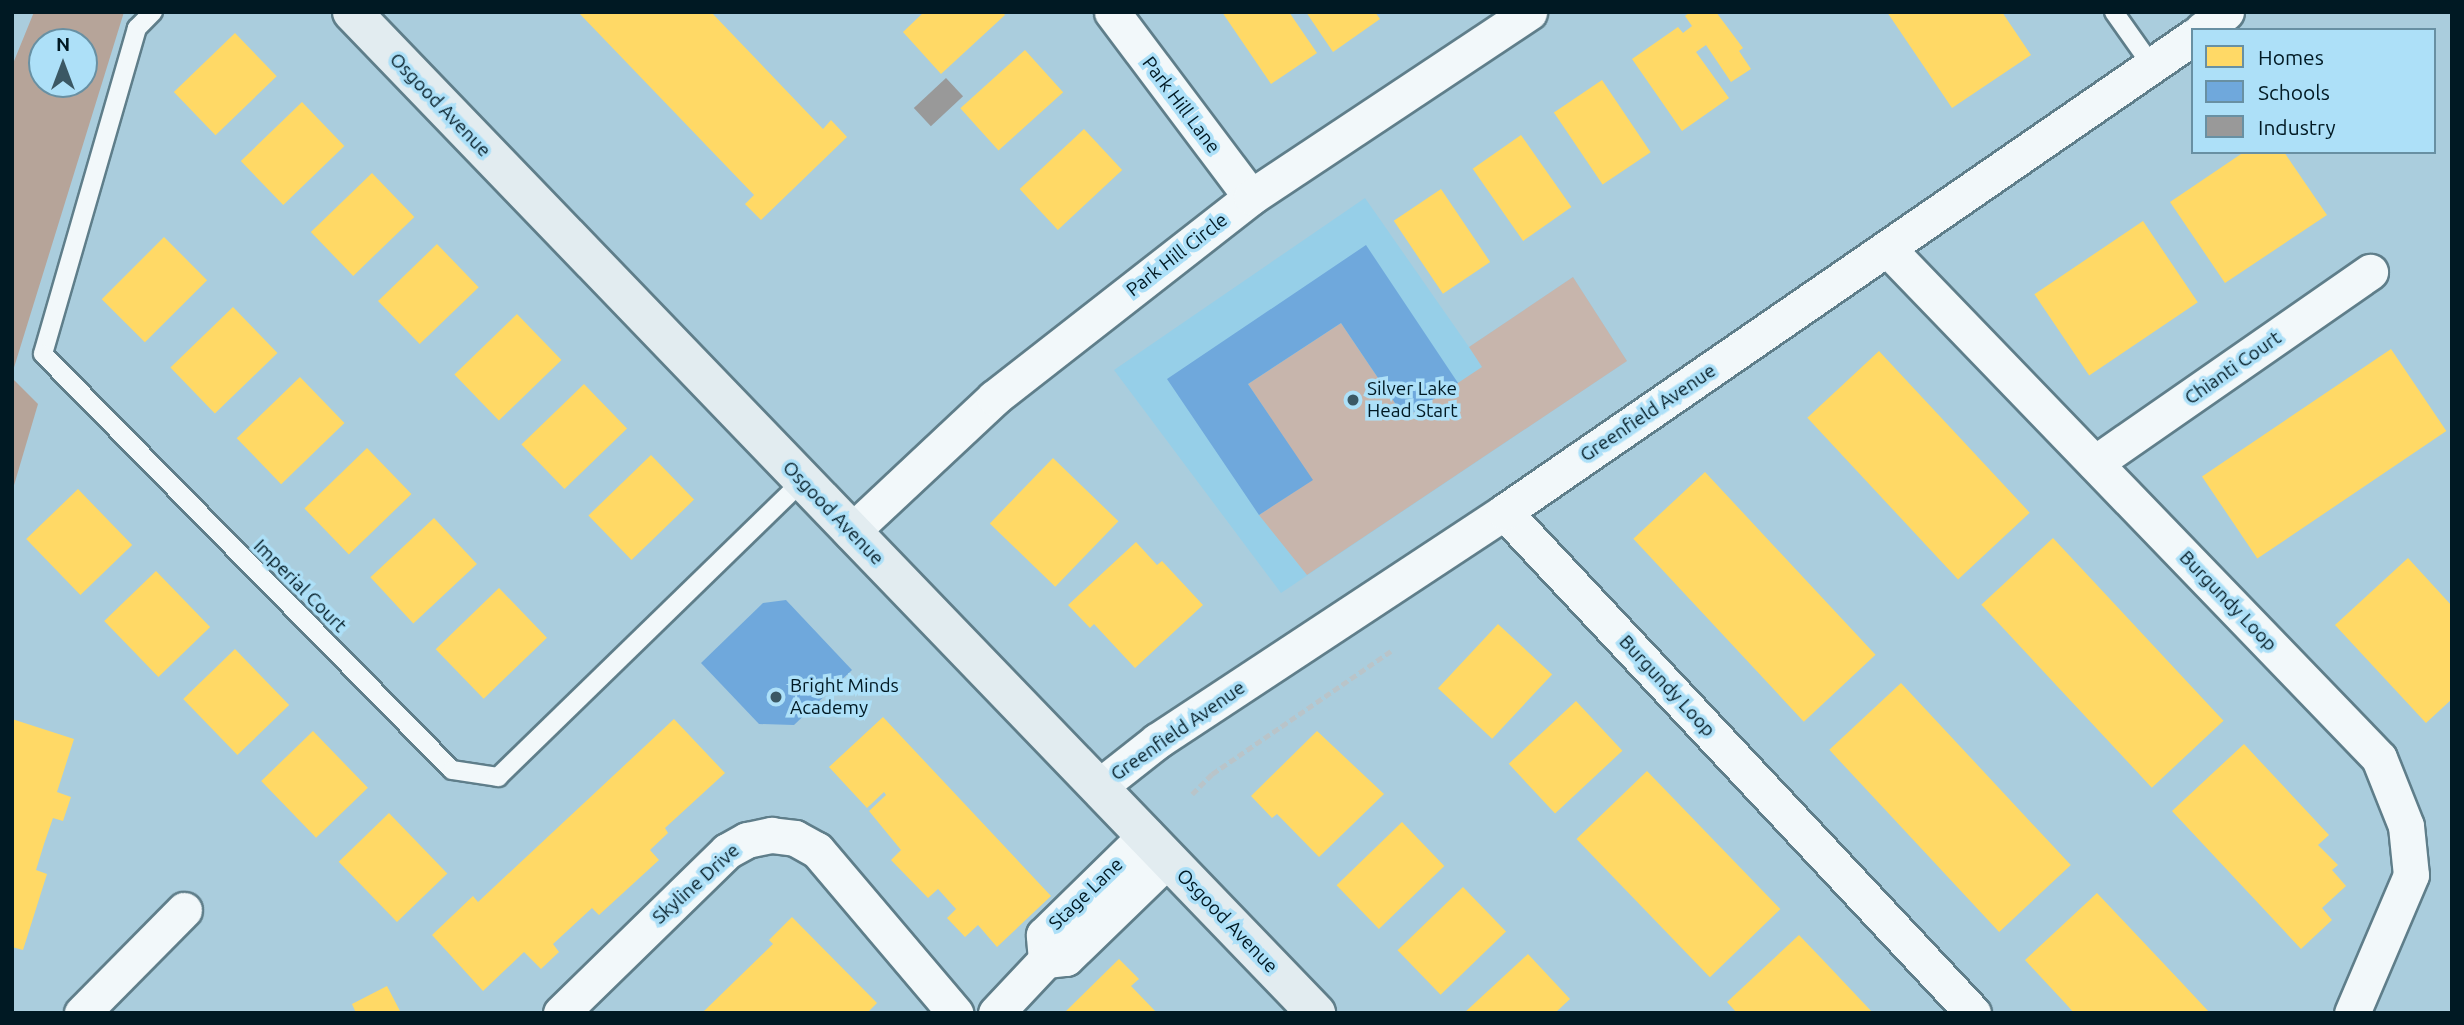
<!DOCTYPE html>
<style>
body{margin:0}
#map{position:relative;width:2464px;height:1025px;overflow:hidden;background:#aacddd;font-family:Ubuntu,sans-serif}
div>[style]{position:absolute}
.built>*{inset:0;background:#96cfe8}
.green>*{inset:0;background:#c7b5ac}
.forest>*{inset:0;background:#b6a499}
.homes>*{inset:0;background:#ffd966;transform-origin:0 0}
.schools>*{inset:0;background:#6fa8dc}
.industry>*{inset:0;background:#999;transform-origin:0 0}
.path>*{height:4.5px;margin-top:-2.25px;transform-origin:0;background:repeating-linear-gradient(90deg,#b9c4c9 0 7px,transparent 0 10.5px)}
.roads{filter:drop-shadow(2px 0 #5f7e8a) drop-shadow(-2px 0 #5f7e8a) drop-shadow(0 2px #5f7e8a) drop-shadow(0 -2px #5f7e8a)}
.lane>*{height:18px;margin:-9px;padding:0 9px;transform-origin:9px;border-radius:9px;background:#f2f8fa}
.street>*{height:35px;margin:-17.5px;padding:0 17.5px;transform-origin:17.5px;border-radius:17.5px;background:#f2f8fa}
.secondary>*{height:38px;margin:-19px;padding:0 19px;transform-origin:19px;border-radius:19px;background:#e2ecf0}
.dots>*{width:19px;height:19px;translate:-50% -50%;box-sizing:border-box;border:4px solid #ade0f8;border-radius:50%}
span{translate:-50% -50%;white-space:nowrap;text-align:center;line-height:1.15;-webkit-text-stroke:7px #ade0f8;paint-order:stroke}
.street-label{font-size:19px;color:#001923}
.poi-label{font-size:19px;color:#001923}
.left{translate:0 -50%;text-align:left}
.frame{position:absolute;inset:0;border:14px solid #001923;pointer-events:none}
.legend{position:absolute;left:2191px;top:28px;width:245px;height:126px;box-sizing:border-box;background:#ade0f8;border:2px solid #6890a3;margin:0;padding:9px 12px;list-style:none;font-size:21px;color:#001923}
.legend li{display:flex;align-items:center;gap:14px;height:35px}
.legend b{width:35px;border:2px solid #6890a3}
.north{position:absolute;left:28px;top:28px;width:70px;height:70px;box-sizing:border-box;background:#ade0f8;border:2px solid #6890a3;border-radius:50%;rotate:0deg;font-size:19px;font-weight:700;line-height:28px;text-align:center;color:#001923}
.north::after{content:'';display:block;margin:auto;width:24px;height:32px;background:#3b5864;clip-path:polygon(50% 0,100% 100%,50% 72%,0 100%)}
</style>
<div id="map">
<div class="built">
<div style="clip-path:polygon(1365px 198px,1469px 347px,1573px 277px,1627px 361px,1281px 593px,1114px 370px)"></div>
</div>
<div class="green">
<div style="clip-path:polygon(1573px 277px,1627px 361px,1307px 575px,1259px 515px,1312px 480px,1248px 384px,1341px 323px,1405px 418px,1482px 367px,1469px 347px)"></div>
</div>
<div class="forest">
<div style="clip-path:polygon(evenodd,34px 12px,124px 12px,12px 374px,12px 66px,34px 12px,42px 42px,84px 42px,84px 84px,42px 84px,42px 42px)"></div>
<div style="clip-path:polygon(12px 378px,38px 404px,12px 492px)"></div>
</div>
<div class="homes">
<div style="clip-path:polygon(578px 12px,711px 12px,823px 129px,831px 120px,847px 137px,761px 220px,745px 204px,754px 195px)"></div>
<div style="clip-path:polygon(924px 12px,1002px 12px,1005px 15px,941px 74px,903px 32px)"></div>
<div style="clip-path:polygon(1222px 12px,1289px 12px,1317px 53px,1271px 84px)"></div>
<div style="clip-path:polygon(1306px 12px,1375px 12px,1380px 19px,1333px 52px)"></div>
<div style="clip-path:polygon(1690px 12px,1716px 12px,1743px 48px,1739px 51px,1751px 69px,1731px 82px,1706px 45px,1696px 52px,1729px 98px,1682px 131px,1632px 59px,1678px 27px,1683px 33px,1692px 26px,1685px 16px)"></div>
<div style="clip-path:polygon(1887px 12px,2002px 12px,2031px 55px,1952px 108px)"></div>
<div style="left:235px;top:33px;width:60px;height:85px;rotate:46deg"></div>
<div style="left:1025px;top:50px;width:57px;height:87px;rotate:48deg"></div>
<div style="left:1602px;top:80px;width:87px;height:58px;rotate:56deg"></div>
<div style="left:302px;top:102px;width:61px;height:85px;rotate:46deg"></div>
<div style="left:1084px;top:129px;width:56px;height:88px;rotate:47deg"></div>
<div style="left:1521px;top:135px;width:88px;height:59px;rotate:55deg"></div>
<div style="clip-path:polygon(2244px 152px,2284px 152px,2327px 215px,2225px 283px,2170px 202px)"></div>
<div style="left:372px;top:173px;width:61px;height:85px;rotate:46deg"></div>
<div style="left:1441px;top:189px;width:88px;height:57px;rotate:56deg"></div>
<div style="left:2143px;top:221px;width:98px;height:131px;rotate:56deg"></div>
<div style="left:164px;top:237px;width:61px;height:88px;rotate:45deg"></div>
<div style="left:437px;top:244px;width:60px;height:82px;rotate:46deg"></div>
<div style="left:233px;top:307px;width:64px;height:87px;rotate:46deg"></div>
<div style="left:517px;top:314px;width:64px;height:87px;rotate:46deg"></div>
<div style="left:2391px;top:349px;width:99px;height:228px;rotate:56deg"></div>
<div style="left:1879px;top:351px;width:221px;height:98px;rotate:47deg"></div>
<div style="left:300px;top:377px;width:64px;height:88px;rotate:46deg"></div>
<div style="left:584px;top:384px;width:62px;height:87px;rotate:46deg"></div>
<div style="left:367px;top:448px;width:64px;height:87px;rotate:46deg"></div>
<div style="left:651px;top:455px;width:62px;height:87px;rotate:46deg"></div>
<div style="left:1053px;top:458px;width:91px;height:91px;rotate:44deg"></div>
<div style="left:1705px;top:472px;width:250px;height:98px;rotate:47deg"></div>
<div style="left:78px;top:489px;width:78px;height:72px;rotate:46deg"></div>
<div style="left:434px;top:518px;width:63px;height:87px;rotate:47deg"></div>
<div style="left:2053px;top:538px;width:250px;height:98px;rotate:47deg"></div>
<div style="clip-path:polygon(1136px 542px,1157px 565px,1162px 561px,1203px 605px,1135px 668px,1094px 624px,1090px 628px,1068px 605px)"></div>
<div style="clip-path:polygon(2408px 558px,2452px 606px,2452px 699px,2426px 723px,2335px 625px)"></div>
<div style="left:156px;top:571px;width:78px;height:72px;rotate:46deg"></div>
<div style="left:499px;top:588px;width:69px;height:88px;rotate:46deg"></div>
<div style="left:1498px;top:624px;width:74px;height:88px;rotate:43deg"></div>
<div style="left:235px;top:649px;width:78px;height:72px;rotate:46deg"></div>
<div style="left:1901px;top:683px;width:249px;height:98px;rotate:47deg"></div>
<div style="left:1576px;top:701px;width:68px;height:92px;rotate:47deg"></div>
<div style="clip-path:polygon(883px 717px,1051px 896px,997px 947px,978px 925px,965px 937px,947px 918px,956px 909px,938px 889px,928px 898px,891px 860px,901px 850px,869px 811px,886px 795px,884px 792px,867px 808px,829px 767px)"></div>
<div style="clip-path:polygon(12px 719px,74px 739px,57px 792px,71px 797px,63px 821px,53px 818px,44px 844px,36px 870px,47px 874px,23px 950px,12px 947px)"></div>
<div style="clip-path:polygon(674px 719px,725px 773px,665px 828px,668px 833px,650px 850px,659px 860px,599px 915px,592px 908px,553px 944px,559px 952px,541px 969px,524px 952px,483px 991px,432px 935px,473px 896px,478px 902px)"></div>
<div style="left:313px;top:731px;width:79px;height:72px;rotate:46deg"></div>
<div style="clip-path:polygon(1317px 731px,1384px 794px,1319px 857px,1277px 814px,1272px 818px,1251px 796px)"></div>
<div style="clip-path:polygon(2244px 744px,2329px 835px,2318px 845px,2338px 865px,2332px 870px,2346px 886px,2322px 908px,2332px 920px,2301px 949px,2172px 811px)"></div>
<div style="left:1647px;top:771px;width:192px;height:98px;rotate:46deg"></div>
<div style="left:389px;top:813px;width:84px;height:70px;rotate:46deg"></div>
<div style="left:1402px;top:822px;width:61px;height:91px;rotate:46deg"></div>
<div style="left:1463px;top:887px;width:62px;height:91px;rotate:46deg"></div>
<div style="clip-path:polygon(2097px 893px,2182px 983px,2210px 1013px,2074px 1013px,2066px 1004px,2025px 960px)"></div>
<div style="clip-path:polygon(792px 917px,877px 1003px,867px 1013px,702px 1013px,773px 944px,769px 940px)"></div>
<div style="clip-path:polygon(1799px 935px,1822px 959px,1873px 1013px,1737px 1013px,1727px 1002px)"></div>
<div style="clip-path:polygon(1528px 954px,1570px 999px,1555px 1013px,1464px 1013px)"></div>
<div style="clip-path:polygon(1119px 959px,1139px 979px,1131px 986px,1157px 1013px,1064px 1013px)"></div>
<div style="clip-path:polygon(387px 986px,401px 1013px,356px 1013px,352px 1004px)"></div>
</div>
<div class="schools">
<div style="clip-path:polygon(1366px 245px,1458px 383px,1405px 418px,1341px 323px,1248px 384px,1313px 480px,1259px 515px,1167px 379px)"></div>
<div style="clip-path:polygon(786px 600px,852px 670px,794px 725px,759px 724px,701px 663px,763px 603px)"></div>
</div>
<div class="industry">
<div style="left:946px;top:78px;width:25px;height:44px;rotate:47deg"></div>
</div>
<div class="path">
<div style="left:1192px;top:794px;width:28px;rotate:-45deg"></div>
<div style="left:1212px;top:774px;width:217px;rotate:-34.5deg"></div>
</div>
<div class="roads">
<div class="lane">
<div style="left:153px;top:12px;width:23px;rotate:135deg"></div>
<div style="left:137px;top:28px;width:339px;rotate:106.1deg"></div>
<div style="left:43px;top:354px;width:583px;rotate:45.49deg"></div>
<div style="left:452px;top:770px;width:47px;rotate:8.7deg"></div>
<div style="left:498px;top:777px;width:424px;rotate:-44.2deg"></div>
<div style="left:2114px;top:12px;width:67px;rotate:54.7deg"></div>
</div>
<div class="street">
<div style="left:1112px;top:12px;width:231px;rotate:53.1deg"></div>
<div style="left:2202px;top:30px;width:30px;rotate:-37deg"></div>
<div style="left:1888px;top:249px;width:707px;rotate:46.03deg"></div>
<div style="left:2379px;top:758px;width:73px;rotate:68.3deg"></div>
<div style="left:2406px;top:826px;width:49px;rotate:84.2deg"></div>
<div style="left:2411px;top:875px;width:150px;rotate:113.1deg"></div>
<div style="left:2095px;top:463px;width:335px;rotate:-34.8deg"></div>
<div style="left:1504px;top:512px;width:686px;rotate:46.89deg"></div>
<div style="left:851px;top:532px;width:196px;rotate:-43.1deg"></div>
<div style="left:994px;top:398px;width:326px;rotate:-38deg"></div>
<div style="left:1251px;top:197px;width:334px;rotate:-33.6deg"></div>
<div style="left:1100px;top:786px;width:73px;rotate:-38.3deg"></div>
<div style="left:1157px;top:741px;width:416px;rotate:-33.4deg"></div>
<div style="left:1504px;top:512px;width:837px;rotate:-34.58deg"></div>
<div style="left:1046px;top:960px;width:25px;rotate:-95deg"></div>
<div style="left:1044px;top:935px;width:143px;rotate:-44.4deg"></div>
<div style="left:82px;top:1013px;width:145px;rotate:-45.3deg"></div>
<div style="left:561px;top:1013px;width:232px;rotate:-44.3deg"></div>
<div style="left:727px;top:851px;width:23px;rotate:-29deg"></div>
<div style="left:747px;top:840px;width:25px;rotate:-12deg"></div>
<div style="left:771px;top:835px;width:24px;rotate:7deg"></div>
<div style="left:795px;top:838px;width:25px;rotate:29deg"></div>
<div style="left:817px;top:850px;width:214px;rotate:49.7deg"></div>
<div style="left:996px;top:1013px;width:73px;rotate:-46.7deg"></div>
<div style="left:1046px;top:960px;width:20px;rotate:-6deg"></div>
<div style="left:1066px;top:958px;width:142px;rotate:-44.1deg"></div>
</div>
<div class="secondary">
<div style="left:352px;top:12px;width:1390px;rotate:46.08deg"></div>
</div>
</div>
<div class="dots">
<div style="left:1353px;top:400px;background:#3b5864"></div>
<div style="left:776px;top:697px;background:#3b5864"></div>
</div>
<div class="street-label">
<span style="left:440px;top:105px;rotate:46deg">Osgood Avenue</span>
<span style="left:1181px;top:105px;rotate:53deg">Park Hill Lane</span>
<span style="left:1177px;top:255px;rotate:-38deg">Park Hill Circle</span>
<span style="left:2233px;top:368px;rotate:-35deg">Chianti Court</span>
<span style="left:1648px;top:413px;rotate:-34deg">Greenfield Avenue</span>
<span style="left:833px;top:513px;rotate:46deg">Osgood Avenue</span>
<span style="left:300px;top:586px;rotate:45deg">Imperial Court</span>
<span style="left:2228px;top:601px;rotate:46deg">Burgundy Loop</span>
<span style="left:1667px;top:686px;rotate:47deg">Burgundy Loop</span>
<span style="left:1178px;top:731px;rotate:-35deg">Greenfield Avenue</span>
<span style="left:696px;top:884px;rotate:-42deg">Skyline Drive</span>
<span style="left:1086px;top:894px;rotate:-44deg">Stage Lane</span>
<span style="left:1227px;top:921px;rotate:46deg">Osgood Avenue</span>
</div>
<div class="poi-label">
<span class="left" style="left:1367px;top:400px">Silver Lake<br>Head Start</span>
<span class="left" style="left:790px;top:697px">Bright Minds<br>Academy</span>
</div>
<div class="frame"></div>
<ul class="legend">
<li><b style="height:19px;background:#ffd966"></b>Homes</li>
<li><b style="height:19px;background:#6fa8dc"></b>Schools</li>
<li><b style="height:19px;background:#999"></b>Industry</li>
</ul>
<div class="north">N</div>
</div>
